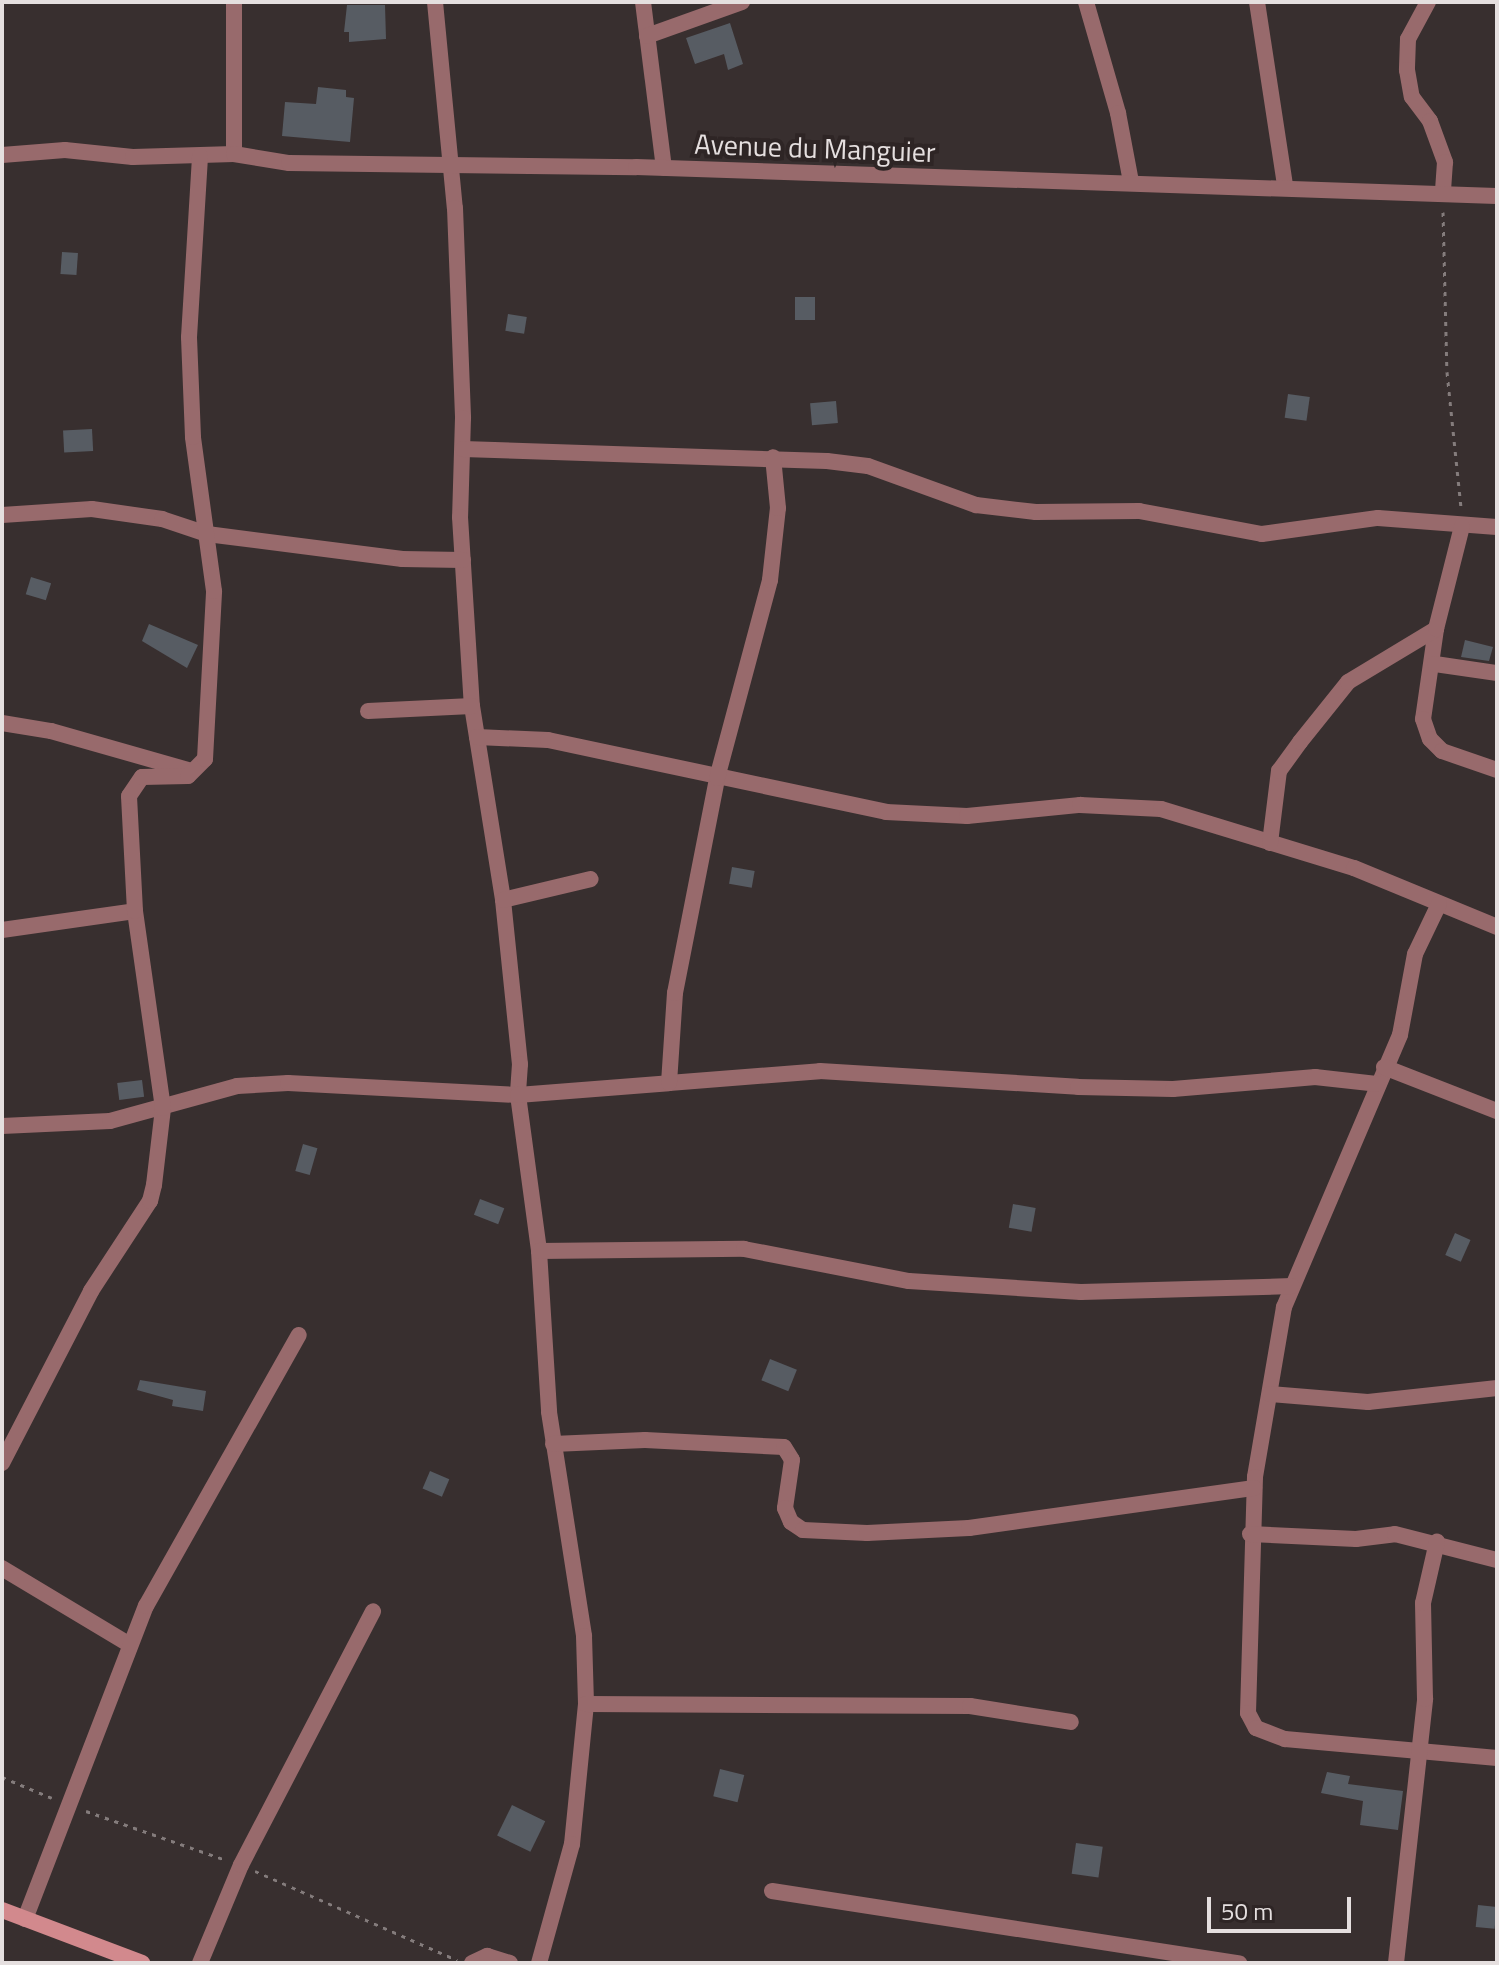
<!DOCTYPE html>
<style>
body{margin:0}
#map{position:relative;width:1499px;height:1965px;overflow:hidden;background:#382f2f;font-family:"Titillium Web",sans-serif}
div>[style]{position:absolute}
.building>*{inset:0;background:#575c63;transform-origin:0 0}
.path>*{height:3px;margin-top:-1.5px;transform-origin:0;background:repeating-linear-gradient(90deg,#847c7c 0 4px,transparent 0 10px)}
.street>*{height:16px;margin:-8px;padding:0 8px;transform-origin:8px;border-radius:8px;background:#986a6c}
.secondary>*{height:16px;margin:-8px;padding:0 8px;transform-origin:8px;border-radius:8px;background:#d2898d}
span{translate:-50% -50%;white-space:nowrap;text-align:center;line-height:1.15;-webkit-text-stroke:8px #2e2525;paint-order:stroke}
.street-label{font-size:28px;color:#e5dfdf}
.frame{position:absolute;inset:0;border:4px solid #e5dfdf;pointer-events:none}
.scale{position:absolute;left:1207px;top:1897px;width:144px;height:36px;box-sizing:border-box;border:4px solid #e5dfdf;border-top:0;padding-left:10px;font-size:24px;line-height:28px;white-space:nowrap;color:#e5dfdf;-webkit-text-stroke:6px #2e2525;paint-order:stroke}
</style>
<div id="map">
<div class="building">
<div style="clip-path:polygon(347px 5px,385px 5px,386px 39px,349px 42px,349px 32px,344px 32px)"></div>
<div style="clip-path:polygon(730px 23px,743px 64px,728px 70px,724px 54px,695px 64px,686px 38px)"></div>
<div style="clip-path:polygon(318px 87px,346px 90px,346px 97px,354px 98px,350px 142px,282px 136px,285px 102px,316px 104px)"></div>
<div style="left:62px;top:252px;width:16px;height:22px;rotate:4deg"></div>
<div style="left:795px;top:297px;width:20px;height:23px"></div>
<div style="left:508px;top:314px;width:19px;height:17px;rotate:9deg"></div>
<div style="left:1288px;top:394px;width:22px;height:24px;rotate:8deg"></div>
<div style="left:836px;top:401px;width:22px;height:26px;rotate:85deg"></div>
<div style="left:92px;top:429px;width:22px;height:29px;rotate:87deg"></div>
<div style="left:31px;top:577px;width:21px;height:18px;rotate:17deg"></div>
<div style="clip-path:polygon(149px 624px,198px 645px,187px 668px,142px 641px)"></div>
<div style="clip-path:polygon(1465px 640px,1493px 647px,1489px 661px,1461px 657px)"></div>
<div style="left:732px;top:867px;width:23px;height:17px;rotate:10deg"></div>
<div style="left:142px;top:1080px;width:17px;height:25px;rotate:83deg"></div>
<div style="left:303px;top:1144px;width:15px;height:28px;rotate:16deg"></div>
<div style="left:480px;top:1199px;width:26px;height:17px;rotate:21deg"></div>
<div style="left:1013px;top:1204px;width:23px;height:24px;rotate:10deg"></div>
<div style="left:1455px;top:1233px;width:17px;height:24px;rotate:24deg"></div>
<div style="left:770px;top:1359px;width:29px;height:23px;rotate:22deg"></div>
<div style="clip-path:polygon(140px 1380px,206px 1391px,203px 1411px,172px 1406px,173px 1400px,137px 1390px)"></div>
<div style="left:430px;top:1471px;width:21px;height:19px;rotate:23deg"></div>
<div style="left:720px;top:1769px;width:25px;height:28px;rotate:14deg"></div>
<div style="clip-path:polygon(1327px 1772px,1350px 1776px,1348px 1784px,1403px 1791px,1398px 1830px,1360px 1825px,1363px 1801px,1321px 1793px)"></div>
<div style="left:512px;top:1805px;width:37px;height:34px;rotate:26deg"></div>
<div style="left:1076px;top:1843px;width:27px;height:31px;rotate:8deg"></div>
<div style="left:1478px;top:1905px;width:19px;height:22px;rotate:6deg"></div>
</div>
<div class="path">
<div style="left:1443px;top:212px;width:160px;rotate:88.6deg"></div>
<div style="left:1447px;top:372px;width:137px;rotate:84.1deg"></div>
<div style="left:2px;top:1777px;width:54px;rotate:22.8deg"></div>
<div style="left:86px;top:1811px;width:148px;rotate:19.3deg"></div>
<div style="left:255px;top:1871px;width:221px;rotate:23.8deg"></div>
</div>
<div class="street">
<div style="left:435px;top:2px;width:207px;rotate:84.5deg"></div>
<div style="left:455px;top:208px;width:210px;rotate:87.8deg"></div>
<div style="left:463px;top:418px;width:99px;rotate:91.7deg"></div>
<div style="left:460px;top:517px;width:189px;rotate:86.4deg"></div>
<div style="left:472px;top:706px;width:196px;rotate:80.9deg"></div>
<div style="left:503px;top:900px;width:165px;rotate:84.1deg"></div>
<div style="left:520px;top:1064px;width:31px;rotate:94deg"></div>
<div style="left:518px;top:1095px;width:157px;rotate:82.3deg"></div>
<div style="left:539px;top:1251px;width:161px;rotate:86.4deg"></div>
<div style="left:549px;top:1412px;width:227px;rotate:81.1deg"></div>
<div style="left:584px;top:1636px;width:68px;rotate:88.3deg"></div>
<div style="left:586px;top:1704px;width:141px;rotate:95.7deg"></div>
<div style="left:572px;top:1844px;width:123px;rotate:105.5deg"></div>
<div style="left:643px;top:2px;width:167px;rotate:82.8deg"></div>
<div style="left:1086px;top:2px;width:116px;rotate:73.9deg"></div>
<div style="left:1118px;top:113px;width:70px;rotate:79.3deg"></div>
<div style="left:1257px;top:2px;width:185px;rotate:81.3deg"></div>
<div style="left:1428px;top:2px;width:42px;rotate:118.4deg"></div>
<div style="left:1408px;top:39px;width:31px;rotate:92deg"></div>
<div style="left:1407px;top:70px;width:27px;rotate:80deg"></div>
<div style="left:1412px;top:97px;width:30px;rotate:53deg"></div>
<div style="left:1430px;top:121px;width:44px;rotate:69.9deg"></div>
<div style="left:1445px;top:162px;width:31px;rotate:94deg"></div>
<div style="left:647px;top:36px;width:101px;rotate:-19.7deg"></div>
<div style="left:234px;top:154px;width:152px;rotate:-90deg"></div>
<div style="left:2px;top:155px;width:63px;rotate:-4.5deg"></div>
<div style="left:65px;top:150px;width:68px;rotate:5.9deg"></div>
<div style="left:133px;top:157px;width:101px;rotate:-1.7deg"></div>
<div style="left:234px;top:154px;width:56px;rotate:9.3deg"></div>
<div style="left:289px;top:163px;width:347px;rotate:0.7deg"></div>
<div style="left:636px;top:167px;width:861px;rotate:1.93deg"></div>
<div style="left:463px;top:449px;width:364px;rotate:1.9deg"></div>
<div style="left:827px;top:461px;width:41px;rotate:7deg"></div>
<div style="left:868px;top:466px;width:115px;rotate:19.9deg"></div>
<div style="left:976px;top:505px;width:60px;rotate:6.7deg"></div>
<div style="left:1036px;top:512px;width:103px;rotate:-0.6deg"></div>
<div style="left:1139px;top:511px;width:125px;rotate:10.6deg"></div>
<div style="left:1262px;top:534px;width:117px;rotate:-7.9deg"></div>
<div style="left:1378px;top:518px;width:119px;rotate:4.3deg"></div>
<div style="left:2px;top:515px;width:90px;rotate:-3.8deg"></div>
<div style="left:92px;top:509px;width:71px;rotate:8.1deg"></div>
<div style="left:162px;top:519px;width:47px;rotate:18.4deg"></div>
<div style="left:207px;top:534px;width:197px;rotate:7.3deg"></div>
<div style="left:402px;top:559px;width:61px;rotate:0.9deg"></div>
<div style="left:1436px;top:629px;width:91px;rotate:98.2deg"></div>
<div style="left:1423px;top:719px;width:21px;rotate:71deg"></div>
<div style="left:1430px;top:739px;width:17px;rotate:45deg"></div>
<div style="left:1442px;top:751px;width:58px;rotate:19.1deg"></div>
<div style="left:1435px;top:664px;width:63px;rotate:8.3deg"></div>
<div style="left:368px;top:711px;width:104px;rotate:-2.8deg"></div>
<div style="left:2px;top:723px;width:50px;rotate:9.3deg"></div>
<div style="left:51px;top:731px;width:146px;rotate:15.9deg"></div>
<div style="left:477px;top:737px;width:71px;rotate:2.4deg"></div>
<div style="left:548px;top:740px;width:346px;rotate:12deg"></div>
<div style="left:886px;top:812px;width:81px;rotate:2.8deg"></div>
<div style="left:967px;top:816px;width:114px;rotate:-5.6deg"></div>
<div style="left:1080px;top:805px;width:81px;rotate:2.8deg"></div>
<div style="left:1161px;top:809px;width:202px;rotate:17deg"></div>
<div style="left:1354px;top:868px;width:155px;rotate:22.4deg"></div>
<div style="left:1270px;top:843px;width:73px;rotate:-82.9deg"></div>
<div style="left:1279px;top:771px;width:36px;rotate:-54deg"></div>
<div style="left:1300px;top:742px;width:77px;rotate:-51.3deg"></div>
<div style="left:1348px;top:682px;width:103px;rotate:-31.1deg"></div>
<div style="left:1436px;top:629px;width:106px;rotate:-75.8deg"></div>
<div style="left:503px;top:900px;width:90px;rotate:-13.4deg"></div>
<div style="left:1439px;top:904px;width:55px;rotate:115.6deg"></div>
<div style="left:1415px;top:954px;width:82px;rotate:100.5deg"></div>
<div style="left:1400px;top:1035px;width:296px;rotate:113.1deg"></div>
<div style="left:1284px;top:1307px;width:172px;rotate:99.7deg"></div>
<div style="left:1255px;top:1477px;width:236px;rotate:91.7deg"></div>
<div style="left:1248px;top:1713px;width:17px;rotate:62deg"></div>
<div style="left:1256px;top:1728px;width:31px;rotate:21deg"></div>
<div style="left:1285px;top:1739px;width:213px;rotate:5.1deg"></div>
<div style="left:2px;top:930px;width:134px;rotate:-8.1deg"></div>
<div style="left:1384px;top:1067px;width:121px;rotate:21.3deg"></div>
<div style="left:669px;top:1083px;width:151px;rotate:-4.5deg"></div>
<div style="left:820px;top:1071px;width:258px;rotate:3.5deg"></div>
<div style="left:1078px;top:1087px;width:95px;rotate:1.2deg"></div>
<div style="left:1173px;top:1089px;width:143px;rotate:-4.8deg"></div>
<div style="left:1315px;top:1077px;width:62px;rotate:6.4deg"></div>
<div style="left:2px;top:1126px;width:108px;rotate:-2.7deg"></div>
<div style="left:110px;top:1121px;width:132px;rotate:-15.4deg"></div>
<div style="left:237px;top:1086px;width:51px;rotate:-3.4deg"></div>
<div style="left:288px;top:1083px;width:230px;rotate:3deg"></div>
<div style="left:518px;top:1095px;width:151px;rotate:-4.5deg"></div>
<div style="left:669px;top:1083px;width:90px;rotate:-86.2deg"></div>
<div style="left:675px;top:993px;width:219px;rotate:-78.9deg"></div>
<div style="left:717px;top:778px;width:205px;rotate:-75deg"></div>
<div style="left:770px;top:580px;width:72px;rotate:-83.7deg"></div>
<div style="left:778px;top:508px;width:51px;rotate:-95.6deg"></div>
<div style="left:539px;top:1251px;width:205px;rotate:-0.6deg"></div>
<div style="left:744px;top:1249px;width:168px;rotate:11deg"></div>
<div style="left:909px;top:1281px;width:172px;rotate:3.7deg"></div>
<div style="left:1081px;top:1292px;width:211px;rotate:-1.6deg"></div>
<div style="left:1270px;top:1394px;width:98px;rotate:4.7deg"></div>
<div style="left:1368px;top:1402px;width:130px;rotate:-6.2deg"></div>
<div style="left:553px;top:1444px;width:92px;rotate:-2.5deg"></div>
<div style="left:645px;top:1440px;width:139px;rotate:2.9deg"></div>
<div style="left:784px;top:1447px;width:15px;rotate:58deg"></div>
<div style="left:792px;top:1460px;width:49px;rotate:98.3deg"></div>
<div style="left:785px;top:1508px;width:15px;rotate:67deg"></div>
<div style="left:791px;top:1522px;width:14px;rotate:34deg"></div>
<div style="left:803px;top:1530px;width:64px;rotate:2.7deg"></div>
<div style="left:867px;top:1533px;width:102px;rotate:-2.8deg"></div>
<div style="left:969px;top:1528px;width:288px;rotate:-8deg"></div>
<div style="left:2px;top:1463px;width:194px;rotate:-62.6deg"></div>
<div style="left:91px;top:1291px;width:108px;rotate:-56.8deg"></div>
<div style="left:150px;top:1201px;width:16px;rotate:-76deg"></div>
<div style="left:154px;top:1185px;width:78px;rotate:-83.3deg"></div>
<div style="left:163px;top:1108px;width:199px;rotate:-98.1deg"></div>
<div style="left:135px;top:911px;width:115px;rotate:-93deg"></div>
<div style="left:129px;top:796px;width:23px;rotate:-56deg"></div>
<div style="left:142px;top:777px;width:46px;rotate:-1.2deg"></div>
<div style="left:188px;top:776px;width:24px;rotate:-45deg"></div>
<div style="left:205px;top:759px;width:168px;rotate:-86.9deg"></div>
<div style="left:214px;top:591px;width:155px;rotate:-97.8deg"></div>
<div style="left:193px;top:437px;width:100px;rotate:-92.3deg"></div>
<div style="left:189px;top:337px;width:181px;rotate:-86.5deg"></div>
<div style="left:1250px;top:1534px;width:106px;rotate:2.7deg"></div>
<div style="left:1356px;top:1539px;width:39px;rotate:-7deg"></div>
<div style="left:1395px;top:1534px;width:105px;rotate:14.3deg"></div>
<div style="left:2px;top:1568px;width:149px;rotate:31deg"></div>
<div style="left:586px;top:1704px;width:384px;rotate:0.3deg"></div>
<div style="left:970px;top:1706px;width:102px;rotate:9deg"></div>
<div style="left:772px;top:1891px;width:473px;rotate:8.8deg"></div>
<div style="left:25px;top:1919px;width:336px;rotate:-68.9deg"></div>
<div style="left:146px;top:1606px;width:311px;rotate:-60.6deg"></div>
<div style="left:200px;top:1963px;width:106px;rotate:-67.3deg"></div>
<div style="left:241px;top:1865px;width:286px;rotate:-62.5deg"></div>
<div style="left:472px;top:1963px;width:17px;rotate:-25deg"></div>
<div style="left:487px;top:1956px;width:24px;rotate:17deg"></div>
<div style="left:1396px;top:1963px;width:266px;rotate:-83.7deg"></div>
<div style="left:1425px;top:1699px;width:96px;rotate:-91.2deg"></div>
<div style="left:1423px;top:1603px;width:63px;rotate:-77.1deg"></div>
</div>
<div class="secondary">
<div style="left:2px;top:1910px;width:150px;rotate:20.7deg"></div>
</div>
<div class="street-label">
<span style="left:815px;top:148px;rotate:2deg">Avenue du Manguier</span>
</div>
<div class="frame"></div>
<div class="scale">50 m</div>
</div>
